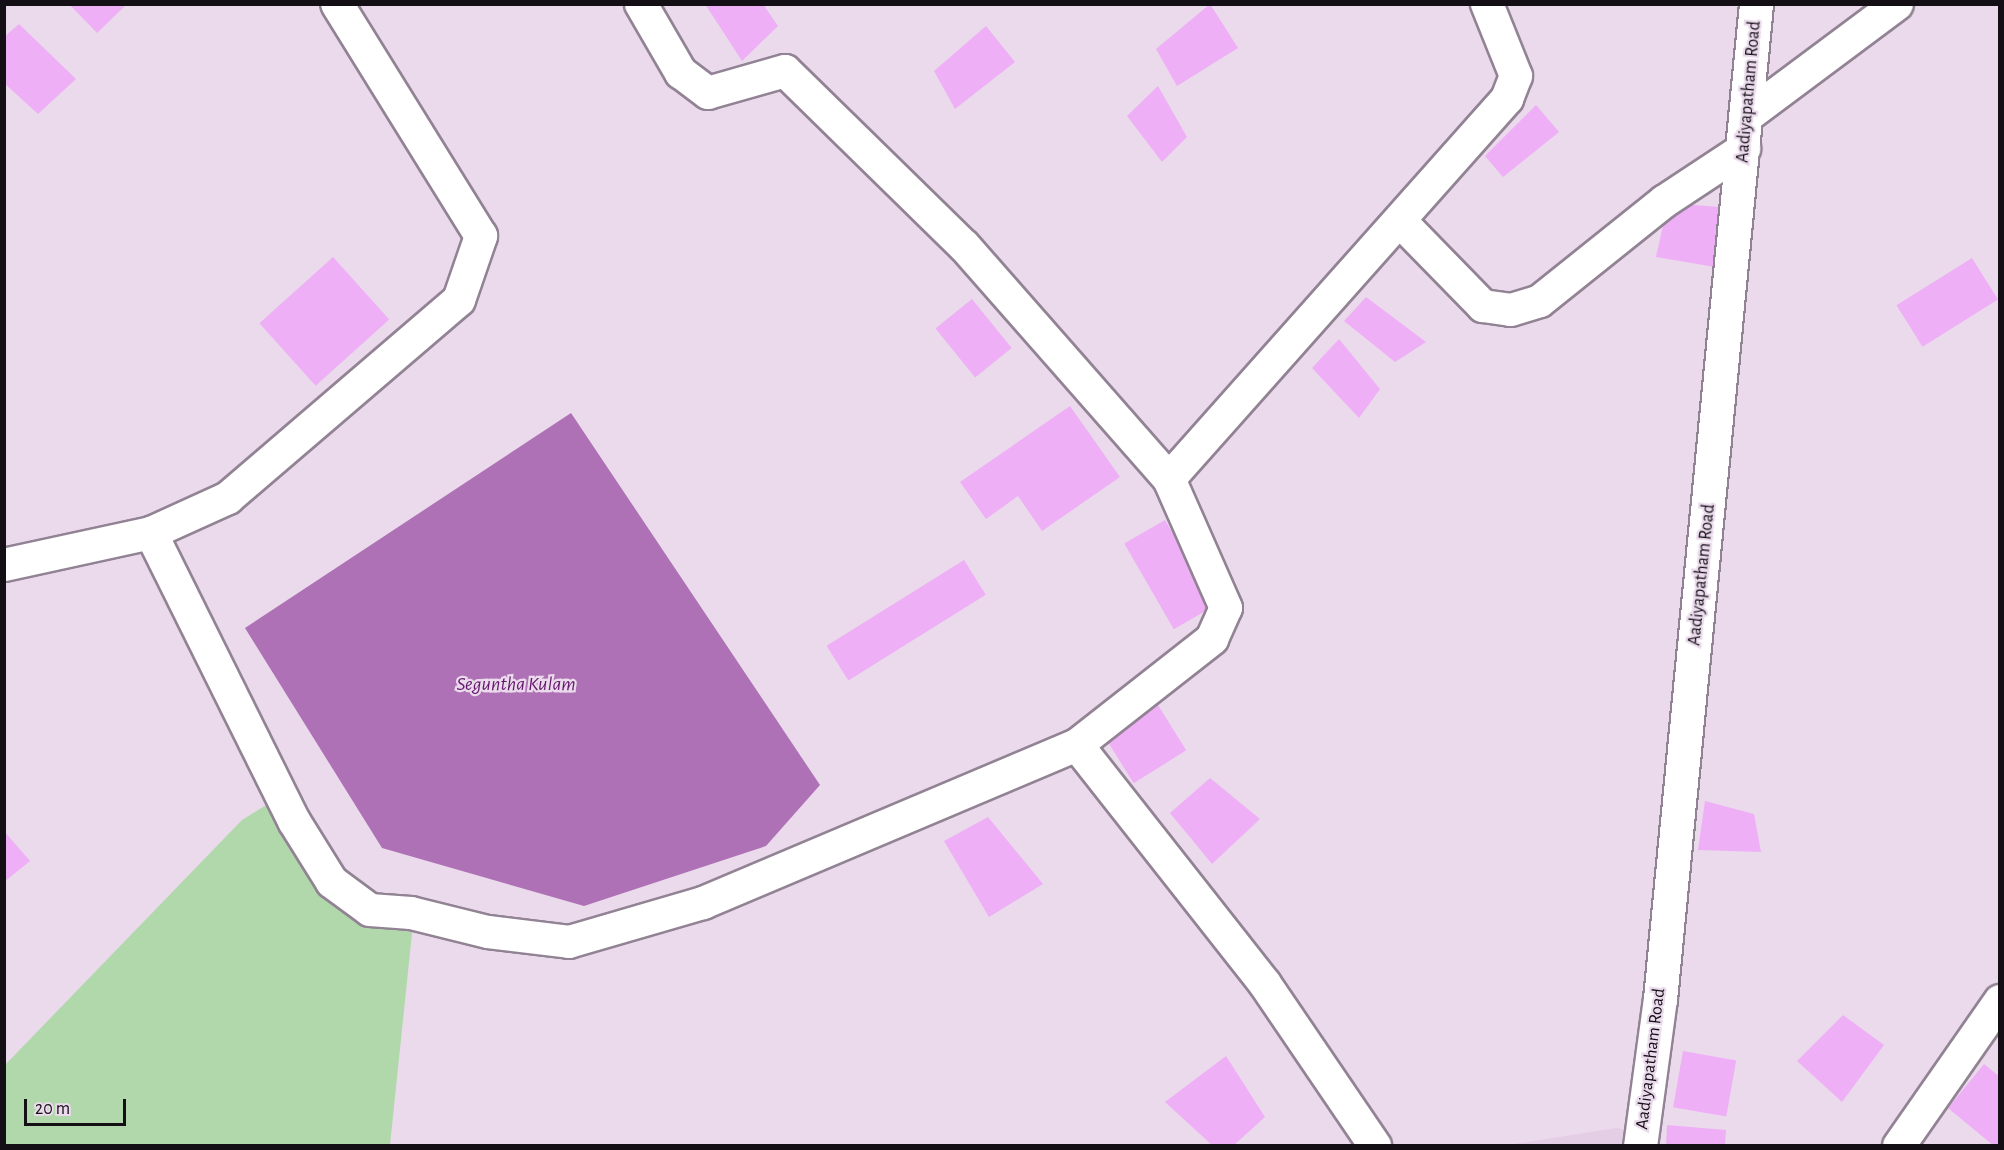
<!DOCTYPE html>
<style>
body{margin:0}
#map{position:relative;width:2004px;height:1150px;overflow:hidden;background:#eadaec;font-family:"Alegreya Sans",sans-serif}
div>[style]{position:absolute}
.built>*{inset:0;background:#e4cee6}
.green>*{inset:0;background:#b1d8ab}
.water>*{inset:0;background:#ae71b5}
.building>*{inset:0;background:#efaff6;transform-origin:0 0}
.roads{filter:drop-shadow(2px 0 #928394) drop-shadow(-2px 0 #928394) drop-shadow(0 2px #928394) drop-shadow(0 -2px #928394)}
.minor>*{height:32px;margin:-16px;padding:0 16px;transform-origin:16px;border-radius:16px;background:#fff}
.tertiary>*{height:33px;margin:-16.5px;padding:0 16.5px;transform-origin:16.5px;border-radius:16.5px;background:#fff}
span{translate:-50% -50%;white-space:nowrap;text-align:center;line-height:1.15;-webkit-text-stroke:4.5px #eadaec;paint-order:stroke}
.street-label{font-size:18px;color:#140f15}
.water-label{font-size:20px;color:#64186d;font-style:italic}
.frame{position:absolute;inset:0;border:6px solid #140f15;pointer-events:none}
.scale{position:absolute;left:24px;top:1099px;width:102px;height:27px;box-sizing:border-box;border:3px solid #140f15;border-top:0;padding-left:8px;font-size:18px;line-height:21px;white-space:nowrap;color:#140f15;-webkit-text-stroke:4px #eadaec;paint-order:stroke}
</style>
<div id="map">
<div class="built">
<div style="clip-path:polygon(1616px 1128px,1642px 1132px,1640px 1145px,1501px 1146px)"></div>
</div>
<div class="green">
<div style="clip-path:polygon(284px 794px,332px 882px,414px 914px,390px 1145px,5px 1145px,4px 1066px,242px 820px)"></div>
</div>
<div class="water">
<div style="clip-path:polygon(571px 413px,820px 785px,766px 846px,584px 906px,382px 848px,245px 628px)"></div>
</div>
<div class="building">
<div style="clip-path:polygon(69px 4px,127px 4px,97px 33px)"></div>
<div style="clip-path:polygon(705px 4px,763px 4px,778px 26px,742px 61px)"></div>
<div style="clip-path:polygon(1210px 4px,1238px 48px,1177px 86px,1156px 49px)"></div>
<div style="clip-path:polygon(19px 24px,76px 79px,38px 114px,4px 83px,4px 37px)"></div>
<div style="clip-path:polygon(986px 26px,1015px 62px,955px 109px,934px 71px)"></div>
<div style="clip-path:polygon(1158px 86px,1187px 137px,1162px 162px,1127px 116px)"></div>
<div style="clip-path:polygon(1536px 105px,1559px 132px,1503px 177px,1485px 156px)"></div>
<div style="clip-path:polygon(1668px 203px,1720px 207px,1715px 267px,1656px 257px)"></div>
<div style="left:333px;top:257px;width:84px;height:99px;rotate:48deg"></div>
<div style="left:1972px;top:258px;width:49px;height:89px;rotate:58deg"></div>
<div style="clip-path:polygon(1366px 297px,1426px 342px,1395px 362px,1344px 321px)"></div>
<div style="left:972px;top:299px;width:63px;height:47px;rotate:51deg"></div>
<div style="clip-path:polygon(1339px 339px,1380px 389px,1359px 418px,1312px 368px)"></div>
<div style="clip-path:polygon(1070px 406px,1120px 477px,1042px 531px,1018px 496px,986px 519px,960px 482px)"></div>
<div style="left:1165px;top:520px;width:99px;height:47px;rotate:60deg"></div>
<div style="left:964px;top:560px;width:41px;height:162px;rotate:58deg"></div>
<div style="left:1156px;top:702px;width:57px;height:62px;rotate:58deg"></div>
<div style="clip-path:polygon(1210px 778px,1260px 819px,1212px 864px,1170px 813px)"></div>
<div style="clip-path:polygon(1705px 801px,1754px 814px,1761px 852px,1698px 850px)"></div>
<div style="clip-path:polygon(988px 817px,1043px 884px,989px 917px,944px 841px)"></div>
<div style="clip-path:polygon(4px 831px,30px 861px,4px 882px)"></div>
<div style="clip-path:polygon(1843px 1015px,1884px 1045px,1842px 1102px,1797px 1061px)"></div>
<div style="left:1683px;top:1051px;width:54px;height:57px;rotate:10deg"></div>
<div style="clip-path:polygon(1226px 1056px,1265px 1117px,1233px 1146px,1213px 1146px,1165px 1102px)"></div>
<div style="clip-path:polygon(1984px 1064px,2000px 1077px,2000px 1146px,1994px 1146px,1948px 1108px)"></div>
<div style="clip-path:polygon(1667px 1125px,1726px 1130px,1725px 1146px,1666px 1146px)"></div>
</div>
<div class="roads">
<div class="minor">
<div style="left:1747px;top:116px;width:187px;rotate:-36.7deg"></div>
<div style="left:1400px;top:221px;width:119px;rotate:45.7deg"></div>
<div style="left:1483px;top:306px;width:28px;rotate:8deg"></div>
<div style="left:1511px;top:310px;width:30px;rotate:-17deg"></div>
<div style="left:1540px;top:301px;width:160px;rotate:-38.7deg"></div>
<div style="left:1665px;top:201px;width:95px;rotate:-33.4deg"></div>
<div style="left:1169px;top:479px;width:509px;rotate:-48.35deg"></div>
<div style="left:1507px;top:99px;width:25px;rotate:-69deg"></div>
<div style="left:1516px;top:76px;width:78px;rotate:-111.9deg"></div>
<div style="left:151px;top:533px;width:322px;rotate:63.6deg"></div>
<div style="left:294px;top:821px;width:72px;rotate:58.1deg"></div>
<div style="left:332px;top:882px;width:47px;rotate:36.4deg"></div>
<div style="left:370px;top:910px;width:41px;rotate:4.2deg"></div>
<div style="left:411px;top:913px;width:79px;rotate:13.9deg"></div>
<div style="left:488px;top:932px;width:82px;rotate:7deg"></div>
<div style="left:569px;top:942px;width:140px;rotate:-16.2deg"></div>
<div style="left:703px;top:903px;width:406px;rotate:-22.9deg"></div>
<div style="left:1077px;top:745px;width:172px;rotate:-38.1deg"></div>
<div style="left:1212px;top:639px;width:34px;rotate:-66deg"></div>
<div style="left:1226px;top:608px;width:141px;rotate:-113.8deg"></div>
<div style="left:1169px;top:479px;width:310px;rotate:-131.3deg"></div>
<div style="left:964px;top:246px;width:250px;rotate:-135.6deg"></div>
<div style="left:785px;top:71px;width:80px;rotate:164.1deg"></div>
<div style="left:708px;top:93px;width:34px;rotate:-143deg"></div>
<div style="left:681px;top:73px;width:80px;rotate:-120.1deg"></div>
<div style="left:4px;top:565px;width:150px;rotate:-12.3deg"></div>
<div style="left:151px;top:533px;width:85px;rotate:-24.4deg"></div>
<div style="left:228px;top:498px;width:304px;rotate:-40.6deg"></div>
<div style="left:459px;top:300px;width:68px;rotate:-71deg"></div>
<div style="left:481px;top:236px;width:273px;rotate:-121.8deg"></div>
<div style="left:1077px;top:745px;width:304px;rotate:51.8deg"></div>
<div style="left:1265px;top:984px;width:196px;rotate:55.8deg"></div>
<div style="left:1899px;top:1146px;width:177px;rotate:-55.1deg"></div>
</div>
<div class="tertiary">
<div style="left:1640px;top:1146px;width:148px;rotate:-82.3deg"></div>
<div style="left:1660px;top:999px;width:1000px;rotate:-84.49deg"></div>
</div>
</div>
<div class="street-label">
<span style="left:1749px;top:92px;rotate:-85deg">Aadiyapatham Road</span>
<span style="left:1702px;top:575px;rotate:-84deg">Aadiyapatham Road</span>
<span style="left:1651px;top:1059px;rotate:-83deg">Aadiyapatham Road</span>
</div>
<div class="water-label">
<span style="left:516px;top:684px">Seguntha Kulam</span>
</div>
<div class="frame"></div>
<div class="scale">20 m</div>
</div>
